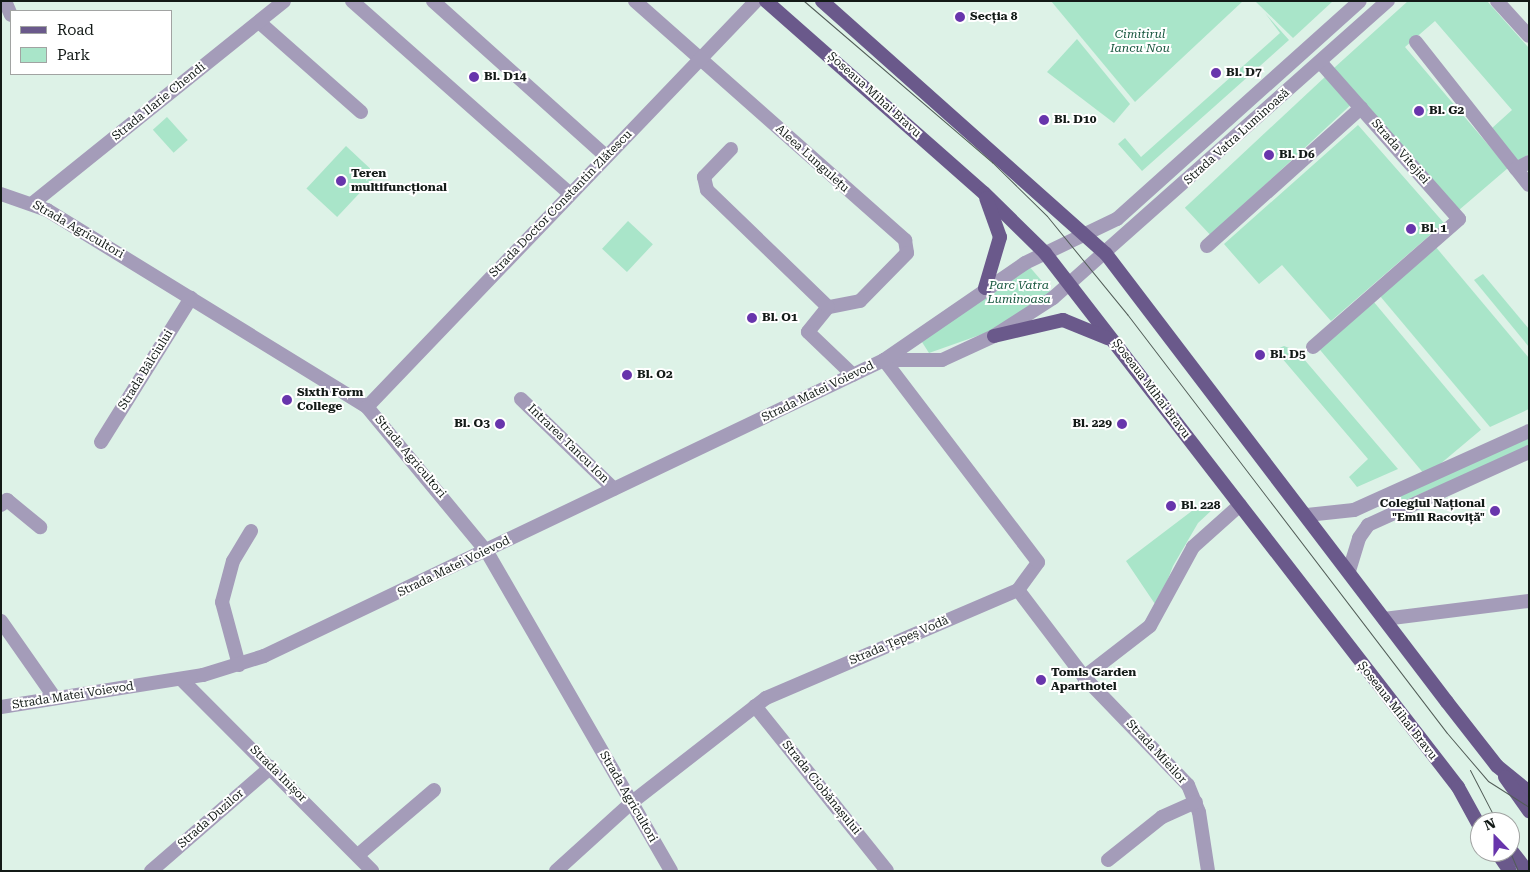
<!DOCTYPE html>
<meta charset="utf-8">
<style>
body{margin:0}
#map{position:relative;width:1530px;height:872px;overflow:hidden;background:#ddf2e7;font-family:"Roboto Serif",serif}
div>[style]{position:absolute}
.green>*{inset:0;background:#a9e5c9;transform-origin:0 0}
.minor>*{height:14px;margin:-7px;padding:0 7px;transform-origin:7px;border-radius:7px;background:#a49cb9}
.tertiary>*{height:14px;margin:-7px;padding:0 7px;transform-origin:7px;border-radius:7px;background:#a49cb9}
.primary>*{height:14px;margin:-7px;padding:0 7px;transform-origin:7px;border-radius:7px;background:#6a598b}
.tram>*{height:1px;margin:-0.5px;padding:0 0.5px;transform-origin:0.5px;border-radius:0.5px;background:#525d58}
.dots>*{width:14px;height:14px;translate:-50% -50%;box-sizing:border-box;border:2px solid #fff;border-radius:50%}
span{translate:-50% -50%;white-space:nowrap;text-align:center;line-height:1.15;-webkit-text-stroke:4px #fff;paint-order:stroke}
.poi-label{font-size:12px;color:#131a17;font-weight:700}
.left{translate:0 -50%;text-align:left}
.right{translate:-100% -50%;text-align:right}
.park-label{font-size:12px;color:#18573f;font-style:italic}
.street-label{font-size:12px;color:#131a17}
.frame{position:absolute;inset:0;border:2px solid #131a17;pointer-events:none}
.legend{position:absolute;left:10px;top:10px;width:162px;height:65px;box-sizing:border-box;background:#fff;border:1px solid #a1a3a2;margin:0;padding:6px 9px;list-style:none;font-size:15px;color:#131a17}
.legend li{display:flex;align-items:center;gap:10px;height:25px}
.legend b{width:25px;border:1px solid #a1a3a2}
.north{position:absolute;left:1470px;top:812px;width:50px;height:50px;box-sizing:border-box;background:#fff;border:1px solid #a1a3a2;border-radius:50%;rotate:338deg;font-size:14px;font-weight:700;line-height:20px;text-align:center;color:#131a17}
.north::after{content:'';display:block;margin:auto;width:18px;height:22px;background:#6835ac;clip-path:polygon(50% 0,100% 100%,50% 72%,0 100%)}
</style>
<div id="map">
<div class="green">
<div style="clip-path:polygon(1051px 1px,1243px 1px,1135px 102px)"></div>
<div style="clip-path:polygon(1255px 1px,1333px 1px,1293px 38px)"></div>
<div style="clip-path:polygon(1408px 1px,1487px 1px,1529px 48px,1529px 154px,1518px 161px,1491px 129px,1512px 110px,1435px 21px,1405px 47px,1508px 168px,1459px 210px,1334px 68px)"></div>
<div style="clip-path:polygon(1265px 13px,1289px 40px,1142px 171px,1118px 144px,1125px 138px,1141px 157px,1280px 33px)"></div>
<div style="clip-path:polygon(1077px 39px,1130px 104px,1114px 123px,1047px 72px)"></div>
<div style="left:1326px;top:76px;width:38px;height:193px;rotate:47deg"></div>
<div style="left:167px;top:117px;width:31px;height:19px;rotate:48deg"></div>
<div style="clip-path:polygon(1358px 125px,1444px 223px,1331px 321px,1282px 265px,1259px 284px,1224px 244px)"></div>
<div style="left:346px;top:146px;width:42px;height:58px;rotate:43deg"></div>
<div style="left:628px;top:221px;width:34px;height:38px;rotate:43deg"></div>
<div style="clip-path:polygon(1435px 246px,1529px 358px,1529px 409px,1490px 427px,1380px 296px)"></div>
<div style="clip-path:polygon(1028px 265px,1053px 294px,994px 330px,929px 353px,920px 339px)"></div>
<div style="clip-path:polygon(1483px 274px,1529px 329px,1529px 347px,1474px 280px)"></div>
<div style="left:1373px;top:301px;width:168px;height:72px;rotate:50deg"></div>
<div style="clip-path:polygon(1284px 346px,1297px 351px,1398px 469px,1357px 487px,1349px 477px,1368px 459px,1275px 350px)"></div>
<div style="clip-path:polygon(1529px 435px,1529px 448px,1396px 504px,1395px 496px)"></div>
<div style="clip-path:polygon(1205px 501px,1213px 509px,1198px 523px,1173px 566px,1157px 607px,1126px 561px)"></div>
</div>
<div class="minor">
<div style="left:5px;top:1px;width:15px;rotate:67deg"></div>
<div style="left:352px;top:1px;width:291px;rotate:41.5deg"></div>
<div style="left:433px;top:1px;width:232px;rotate:41.9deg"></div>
<div style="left:635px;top:1px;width:361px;rotate:41.5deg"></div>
<div style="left:905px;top:240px;width:13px;rotate:81deg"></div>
<div style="left:907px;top:253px;width:67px;rotate:134.4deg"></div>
<div style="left:860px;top:301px;width:33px;rotate:169deg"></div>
<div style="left:828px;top:307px;width:32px;rotate:129deg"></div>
<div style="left:808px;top:332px;width:62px;rotate:43.7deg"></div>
<div style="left:1497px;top:1px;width:47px;rotate:47.6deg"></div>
<div style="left:259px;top:22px;width:136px;rotate:41.4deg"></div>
<div style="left:1416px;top:42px;width:182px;rotate:51.7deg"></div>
<div style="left:731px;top:149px;width:39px;rotate:134deg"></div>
<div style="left:704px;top:177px;width:13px;rotate:77deg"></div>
<div style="left:707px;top:190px;width:168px;rotate:44deg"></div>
<div style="left:1516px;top:169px;width:15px;rotate:-28deg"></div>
<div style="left:33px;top:203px;width:322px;rotate:-38.8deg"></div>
<div style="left:1207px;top:246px;width:207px;rotate:-41.9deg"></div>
<div style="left:1313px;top:347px;width:194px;rotate:-41.2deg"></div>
<div style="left:1459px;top:219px;width:210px;rotate:-131.5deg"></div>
<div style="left:521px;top:399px;width:129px;rotate:44.1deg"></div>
<div style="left:367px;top:407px;width:562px;rotate:-46.23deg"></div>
<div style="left:101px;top:442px;width:170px;rotate:-58deg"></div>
<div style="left:1px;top:505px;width:8px;rotate:-40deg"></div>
<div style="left:7px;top:500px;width:43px;rotate:39.3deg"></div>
<div style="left:1018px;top:590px;width:109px;rotate:52.8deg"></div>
<div style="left:1084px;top:677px;width:150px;rotate:46.1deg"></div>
<div style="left:1188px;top:785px;width:29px;rotate:68deg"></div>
<div style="left:1199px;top:812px;width:60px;rotate:81.3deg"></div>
<div style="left:1384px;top:619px;width:146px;rotate:-7.1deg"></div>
<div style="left:1px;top:621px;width:94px;rotate:55deg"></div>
<div style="left:239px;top:665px;width:65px;rotate:-105.1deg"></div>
<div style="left:222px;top:602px;width:42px;rotate:-75deg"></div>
<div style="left:233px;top:561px;width:35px;rotate:-59deg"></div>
<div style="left:1084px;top:677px;width:83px;rotate:-37.7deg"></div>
<div style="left:1150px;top:626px;width:90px;rotate:-61.4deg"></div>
<div style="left:1193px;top:547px;width:63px;rotate:-41.8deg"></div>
<div style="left:181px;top:679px;width:271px;rotate:45.1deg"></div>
<div style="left:755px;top:706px;width:211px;rotate:51.3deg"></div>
<div style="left:358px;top:855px;width:100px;rotate:-40.5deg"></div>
<div style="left:1108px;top:860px;width:69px;rotate:-38.5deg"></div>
<div style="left:1162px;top:817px;width:37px;rotate:-24deg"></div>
<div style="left:151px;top:871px;width:159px;rotate:-40.9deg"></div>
<div style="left:556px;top:871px;width:101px;rotate:-42.2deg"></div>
<div style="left:631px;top:803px;width:171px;rotate:-37.9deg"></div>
<div style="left:766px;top:698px;width:274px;rotate:-23.2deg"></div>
<div style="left:1018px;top:590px;width:34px;rotate:-54deg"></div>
<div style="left:1038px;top:562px;width:254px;rotate:-127.3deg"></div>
</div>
<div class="tertiary">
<div style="left:1px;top:194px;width:49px;rotate:19.2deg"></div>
<div style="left:47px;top:210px;width:376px;rotate:31.6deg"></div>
<div style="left:367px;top:407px;width:188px;rotate:50.4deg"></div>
<div style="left:487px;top:552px;width:368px;rotate:60deg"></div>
<div style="left:884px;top:360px;width:58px"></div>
<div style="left:942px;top:360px;width:57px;rotate:-24.8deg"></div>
<div style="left:994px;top:336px;width:70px;rotate:-32.8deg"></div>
<div style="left:1053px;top:298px;width:448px;rotate:-41.6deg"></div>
<div style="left:1307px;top:515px;width:47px;rotate:-6.1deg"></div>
<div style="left:1354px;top:510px;width:192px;rotate:-24.3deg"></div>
<div style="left:1349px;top:571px;width:34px;rotate:-73deg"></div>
<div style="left:1359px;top:538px;width:16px;rotate:-55deg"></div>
<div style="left:1368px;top:525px;width:177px;rotate:-24.4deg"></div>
<div style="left:1px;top:707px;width:205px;rotate:-9deg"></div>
<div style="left:203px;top:675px;width:64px;rotate:-17.3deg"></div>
<div style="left:264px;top:656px;width:687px;rotate:-25.52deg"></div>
<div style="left:884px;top:360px;width:171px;rotate:-34.5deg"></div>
<div style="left:1025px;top:263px;width:102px;rotate:-25.6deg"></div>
<div style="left:1117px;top:219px;width:326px;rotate:-41.9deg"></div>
</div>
<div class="primary">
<div style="left:766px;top:1px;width:290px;rotate:41.4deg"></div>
<div style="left:984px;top:193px;width:86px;rotate:44.5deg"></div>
<div style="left:1045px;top:253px;width:675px;rotate:52.28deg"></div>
<div style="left:1458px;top:787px;width:46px;rotate:61.2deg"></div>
<div style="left:822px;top:1px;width:380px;rotate:41.7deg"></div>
<div style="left:1106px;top:254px;width:563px;rotate:52.72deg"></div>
<div style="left:1447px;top:702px;width:81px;rotate:52deg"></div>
<div style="left:1497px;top:766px;width:41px;rotate:39.1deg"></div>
<div style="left:985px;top:288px;width:53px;rotate:-73.6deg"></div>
<div style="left:1000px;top:237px;width:41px;rotate:-109.7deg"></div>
<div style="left:994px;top:336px;width:71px;rotate:-13.1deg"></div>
<div style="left:1063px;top:320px;width:48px;rotate:22.2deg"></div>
<div style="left:1505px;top:777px;width:42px;rotate:54.8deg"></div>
<div style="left:1510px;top:849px;width:28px;rotate:52deg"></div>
<div style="left:1497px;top:852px;width:23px;rotate:56deg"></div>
</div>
<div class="tram">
<div style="left:804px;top:1px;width:248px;rotate:40.6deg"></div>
<div style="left:992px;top:162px;width:77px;rotate:44.5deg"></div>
<div style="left:1047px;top:216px;width:127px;rotate:50.8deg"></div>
<div style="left:1127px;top:314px;width:527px;rotate:52.63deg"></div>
<div style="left:1447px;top:733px;width:63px;rotate:49.5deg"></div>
<div style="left:1488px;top:781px;width:49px;rotate:32.4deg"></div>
<div style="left:1470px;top:770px;width:59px;rotate:62.6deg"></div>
<div style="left:1510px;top:852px;width:21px;rotate:67deg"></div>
</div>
<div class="dots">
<div style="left:960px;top:17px;background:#6835ac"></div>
<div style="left:1216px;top:73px;background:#6835ac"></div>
<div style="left:474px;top:77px;background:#6835ac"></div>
<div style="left:1419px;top:111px;background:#6835ac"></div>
<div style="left:1044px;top:120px;background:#6835ac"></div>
<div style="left:1269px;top:155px;background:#6835ac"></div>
<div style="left:341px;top:181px;background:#6835ac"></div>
<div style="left:1411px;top:229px;background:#6835ac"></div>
<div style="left:752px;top:318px;background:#6835ac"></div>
<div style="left:1260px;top:355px;background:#6835ac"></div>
<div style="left:627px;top:375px;background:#6835ac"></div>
<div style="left:287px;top:400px;background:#6835ac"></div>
<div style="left:500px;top:424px;background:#6835ac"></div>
<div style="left:1122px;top:424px;background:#6835ac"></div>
<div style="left:1171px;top:506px;background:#6835ac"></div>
<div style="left:1495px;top:511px;background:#6835ac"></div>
<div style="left:1041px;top:680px;background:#6835ac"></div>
</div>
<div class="poi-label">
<span class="left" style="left:970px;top:17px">Secția 8</span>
<span class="left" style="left:1226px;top:73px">Bl. D7</span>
<span class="left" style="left:484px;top:77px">Bl. D14</span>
<span class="left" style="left:1429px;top:111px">Bl. G2</span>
<span class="left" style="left:1054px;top:120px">Bl. D10</span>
<span class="left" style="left:1279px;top:155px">Bl. D6</span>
<span class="left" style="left:351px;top:181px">Teren<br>multifuncțional</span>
<span class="left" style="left:1421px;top:229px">Bl. 1</span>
<span class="left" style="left:762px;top:318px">Bl. O1</span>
<span class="left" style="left:1270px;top:355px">Bl. D5</span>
<span class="left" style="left:637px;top:375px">Bl. O2</span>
<span class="left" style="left:297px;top:400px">Sixth Form<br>College</span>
<span class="right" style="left:490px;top:424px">Bl. O3</span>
<span class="right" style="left:1112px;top:424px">Bl. 229</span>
<span class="right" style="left:1485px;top:511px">Colegiul Național<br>"Emil Racoviță"</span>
<span class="left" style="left:1181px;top:506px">Bl. 228</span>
<span class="left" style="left:1051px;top:680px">Tomis Garden<br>Aparthotel</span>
</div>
<div class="park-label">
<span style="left:1140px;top:42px">Cimitirul<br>Iancu Nou</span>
<span style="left:1019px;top:293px">Parc Vatra<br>Luminoasa</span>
</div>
<div class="street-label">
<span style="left:874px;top:95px;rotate:42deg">Șoseaua Mihai Bravu</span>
<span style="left:159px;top:102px;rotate:-39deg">Strada Ilarie Chendi</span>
<span style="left:1237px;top:137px;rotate:-42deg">Strada Vatra Luminoasă</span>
<span style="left:1400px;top:152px;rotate:49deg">Strada Vitejiei</span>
<span style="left:812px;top:159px;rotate:42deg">Aleea Lungulețu</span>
<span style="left:561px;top:204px;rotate:-46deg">Strada Doctor Constantin Zlătescu</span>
<span style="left:78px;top:230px;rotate:30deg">Strada Agricultori</span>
<span style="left:146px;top:370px;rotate:-58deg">Strada Bâlciului</span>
<span style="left:1151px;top:389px;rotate:53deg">Șoseaua Mihai Bravu</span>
<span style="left:818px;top:392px;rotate:-26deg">Strada Matei Voievod</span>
<span style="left:568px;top:444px;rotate:44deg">Intrarea Tancu Ion</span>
<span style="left:410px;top:457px;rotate:50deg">Strada Agricultori</span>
<span style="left:454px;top:567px;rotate:-26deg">Strada Matei Voievod</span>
<span style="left:899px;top:641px;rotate:-23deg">Strada Țepeș Vodă</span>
<span style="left:73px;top:696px;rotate:-9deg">Strada Matei Voievod</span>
<span style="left:1397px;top:711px;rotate:52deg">Șoseaua Mihai Bravu</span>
<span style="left:1156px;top:752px;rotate:47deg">Strada Mieilor</span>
<span style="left:278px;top:774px;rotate:45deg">Strada Inișor</span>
<span style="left:821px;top:788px;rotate:51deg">Strada Ciobănașului</span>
<span style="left:628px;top:797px;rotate:60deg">Strada Agricultori</span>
<span style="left:211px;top:819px;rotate:-41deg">Strada Duzilor</span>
</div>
<div class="frame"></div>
<ul class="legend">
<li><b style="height:6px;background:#6a598b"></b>Road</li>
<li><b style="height:14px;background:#a9e5c9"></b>Park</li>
</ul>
<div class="north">N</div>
</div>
